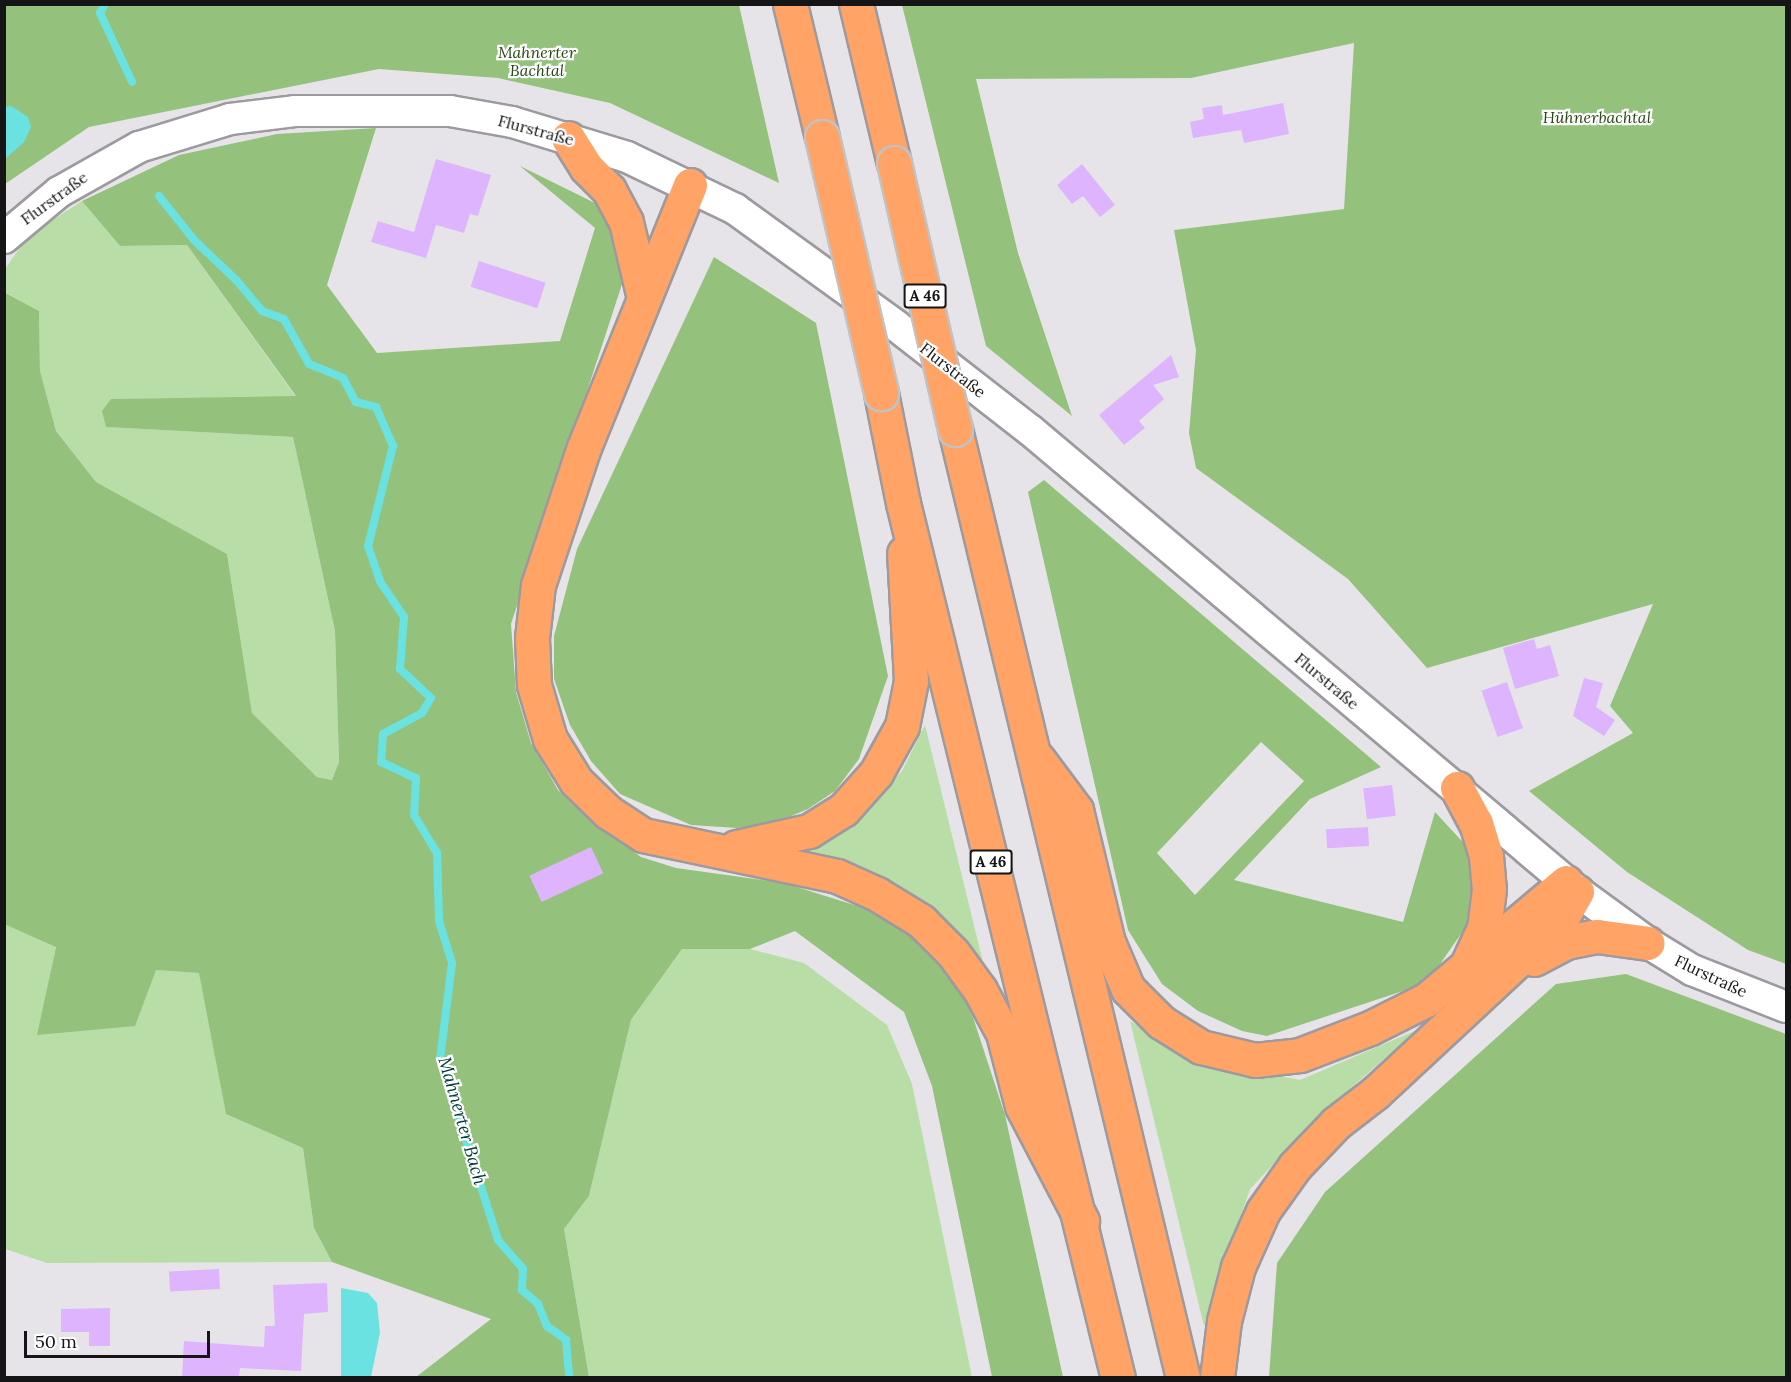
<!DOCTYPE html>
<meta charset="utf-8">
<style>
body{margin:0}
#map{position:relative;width:1791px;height:1382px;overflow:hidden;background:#e7e4e9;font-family:Lora,serif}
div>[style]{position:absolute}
.green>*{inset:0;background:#b8dda6}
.forest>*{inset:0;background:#94c27c}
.water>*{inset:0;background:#6ae2e2}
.stream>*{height:8px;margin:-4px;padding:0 4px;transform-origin:4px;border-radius:4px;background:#6ae2e2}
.building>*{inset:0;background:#ddb4fd;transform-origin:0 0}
.roads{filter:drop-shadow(2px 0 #9d9a9f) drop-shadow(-2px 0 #9d9a9f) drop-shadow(0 2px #9d9a9f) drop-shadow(0 -2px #9d9a9f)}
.secondary>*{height:30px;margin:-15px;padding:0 15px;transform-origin:15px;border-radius:15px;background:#fff}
.motorway>*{height:33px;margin:-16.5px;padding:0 16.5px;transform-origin:16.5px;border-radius:16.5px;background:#ffa367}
.bridges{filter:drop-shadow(2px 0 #c2c2c2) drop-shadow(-2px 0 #c2c2c2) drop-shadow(0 2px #c2c2c2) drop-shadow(0 -2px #c2c2c2)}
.motorway-bridge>*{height:33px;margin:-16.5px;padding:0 16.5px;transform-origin:16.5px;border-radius:16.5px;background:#ffa367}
span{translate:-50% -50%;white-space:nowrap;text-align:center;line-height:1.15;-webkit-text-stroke:4.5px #fff;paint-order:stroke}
.shield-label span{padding:2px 4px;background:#fff;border:2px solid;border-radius:4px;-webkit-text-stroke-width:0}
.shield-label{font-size:15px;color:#151416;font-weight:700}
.park-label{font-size:16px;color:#284615;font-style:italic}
.street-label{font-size:16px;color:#151416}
.water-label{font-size:18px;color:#003a3a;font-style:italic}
.frame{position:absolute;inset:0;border:6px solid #151416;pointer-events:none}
.scale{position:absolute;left:24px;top:1331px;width:186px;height:27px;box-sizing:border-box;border:3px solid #151416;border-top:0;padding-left:8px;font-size:18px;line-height:21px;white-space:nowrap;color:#151416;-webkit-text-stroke:4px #fff;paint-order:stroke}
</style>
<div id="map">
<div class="green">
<div style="clip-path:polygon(82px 201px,120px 246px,187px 245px,296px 397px,111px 399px,107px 427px,293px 437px,335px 631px,339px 763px,332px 780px,317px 777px,252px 713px,227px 554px,96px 482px,56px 431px,40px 371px,39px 311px,5px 292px,5px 269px,28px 236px)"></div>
<div style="clip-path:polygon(925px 725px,983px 962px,926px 904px,872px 875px,799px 854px,861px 817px,902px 771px)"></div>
<div style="clip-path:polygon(5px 924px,56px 946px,38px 1035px,156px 970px,200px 973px,226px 1114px,303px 1148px,314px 1228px,332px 1262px,47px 1263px,5px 1249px)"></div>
<div style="clip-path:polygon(682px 949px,750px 949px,804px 963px,887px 1025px,912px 1084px,972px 1377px,589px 1377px,564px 1229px,589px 1196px,631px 1020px)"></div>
<div style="clip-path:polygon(1130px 1021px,1194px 1060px,1300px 1080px,1417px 1030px,1319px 1116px,1250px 1189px,1204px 1326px)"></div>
</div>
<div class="forest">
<div style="clip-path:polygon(5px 4px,739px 5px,779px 183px,610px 103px,498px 78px,379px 69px,89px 127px,5px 184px)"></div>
<div style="clip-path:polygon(902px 5px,1786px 5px,1786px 964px,1748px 950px,1627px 872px,1529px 791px,1633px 733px,1610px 706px,1653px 604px,1427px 668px,1348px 579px,1196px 468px,1189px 433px,1196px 350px,1174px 230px,1344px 209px,1354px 43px,1191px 78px,976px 79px,1018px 253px,1072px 416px,986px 346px)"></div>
<div style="clip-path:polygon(376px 128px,327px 285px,377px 353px,560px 341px,595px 228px,520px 166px,599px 205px,627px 269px,511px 624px,516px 692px,531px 743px,558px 790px,589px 820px,641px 857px,676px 868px,784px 883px,867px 909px,913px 934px,968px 1002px,1005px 1115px,1063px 1377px,992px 1377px,932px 1086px,904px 1012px,795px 931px,750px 949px,682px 949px,631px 1020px,589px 1196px,564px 1229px,589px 1377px,416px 1377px,491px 1319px,332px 1262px,314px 1228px,303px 1148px,226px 1114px,199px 973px,156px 970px,135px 1026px,37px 1035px,56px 947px,4px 924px,4px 292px,39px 311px,40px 371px,56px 431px,96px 482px,227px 554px,252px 713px,317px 777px,332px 780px,339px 762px,335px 631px,293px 437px,106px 427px,102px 411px,111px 399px,296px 396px,187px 245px,120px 246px,82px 201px,179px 155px,277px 134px)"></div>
<div style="clip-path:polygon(714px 257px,816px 323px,888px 676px,859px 759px,835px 791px,808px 809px,777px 822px,737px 828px,691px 825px,620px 794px,591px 761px,570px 725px,554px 679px,554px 636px,577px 549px)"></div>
<div style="clip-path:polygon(evenodd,1044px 480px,1381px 767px,1310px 799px,1234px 880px,1403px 922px,1435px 812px,1471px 851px,1474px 915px,1427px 983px,1267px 1036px,1242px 1031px,1198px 1011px,1162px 984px,1128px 930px,1028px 492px,1044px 480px,1261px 742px,1304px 781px,1195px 895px,1157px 853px,1261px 742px)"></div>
<div style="clip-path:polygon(1626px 974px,1786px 1034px,1786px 1377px,1269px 1377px,1277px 1263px,1325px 1192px,1556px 984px)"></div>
</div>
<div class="water">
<div style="clip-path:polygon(11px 106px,28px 117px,31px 127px,24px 142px,5px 159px,5px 107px)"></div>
<div style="clip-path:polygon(341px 1288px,368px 1293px,377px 1303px,380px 1333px,371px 1377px,341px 1377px)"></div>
</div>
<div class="stream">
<div style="left:105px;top:4px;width:10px;rotate:119deg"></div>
<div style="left:100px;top:13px;width:76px;rotate:65.1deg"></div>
<div style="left:159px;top:196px;width:56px;rotate:51.5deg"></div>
<div style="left:194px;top:240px;width:59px;rotate:43.6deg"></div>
<div style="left:237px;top:281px;width:39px;rotate:50deg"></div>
<div style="left:262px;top:311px;width:23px;rotate:20deg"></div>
<div style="left:284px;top:319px;width:51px;rotate:60.9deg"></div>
<div style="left:309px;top:364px;width:37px;rotate:22deg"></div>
<div style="left:343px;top:378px;width:27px;rotate:62deg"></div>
<div style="left:356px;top:402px;width:21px;rotate:14deg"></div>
<div style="left:376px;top:407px;width:43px;rotate:66.4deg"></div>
<div style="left:393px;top:446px;width:103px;rotate:104deg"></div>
<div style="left:368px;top:546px;width:39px;rotate:71deg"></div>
<div style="left:381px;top:583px;width:41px;rotate:55.9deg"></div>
<div style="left:404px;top:617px;width:52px;rotate:94.4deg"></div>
<div style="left:400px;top:669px;width:42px;rotate:43.1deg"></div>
<div style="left:431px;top:698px;width:17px;rotate:121deg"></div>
<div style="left:422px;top:713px;width:44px;rotate:151.7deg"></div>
<div style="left:383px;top:734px;width:28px;rotate:94deg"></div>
<div style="left:381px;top:762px;width:38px;rotate:25deg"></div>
<div style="left:416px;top:778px;width:37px;rotate:93deg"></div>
<div style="left:414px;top:815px;width:44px;rotate:58.8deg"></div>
<div style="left:437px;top:853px;width:68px;rotate:88.3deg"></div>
<div style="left:439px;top:921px;width:44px;rotate:72.8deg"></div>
<div style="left:452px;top:963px;width:97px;rotate:97.1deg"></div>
<div style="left:440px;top:1059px;width:190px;rotate:72.2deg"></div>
<div style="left:498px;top:1240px;width:38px;rotate:49deg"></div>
<div style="left:523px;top:1269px;width:21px;rotate:93deg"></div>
<div style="left:522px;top:1290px;width:21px;rotate:41deg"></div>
<div style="left:538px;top:1304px;width:24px;rotate:68deg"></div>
<div style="left:547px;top:1326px;width:24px;rotate:36deg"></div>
<div style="left:566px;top:1340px;width:38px;rotate:85deg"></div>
</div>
<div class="building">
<div style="clip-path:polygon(1283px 103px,1289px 134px,1244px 143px,1241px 130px,1193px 138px,1190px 122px,1204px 119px,1202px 108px,1222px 105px,1223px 115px)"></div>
<div style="clip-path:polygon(436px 159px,491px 175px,478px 216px,470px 214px,464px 233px,436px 225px,426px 258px,371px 242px,378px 221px,414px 232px)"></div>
<div style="clip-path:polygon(1082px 164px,1115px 205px,1100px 217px,1083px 196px,1072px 204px,1057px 185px)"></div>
<div style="left:479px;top:261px;width:70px;height:27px;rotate:18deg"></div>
<div style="clip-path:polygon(1171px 355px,1179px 377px,1153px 385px,1164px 399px,1139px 421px,1145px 428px,1124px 445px,1099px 415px)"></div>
<div style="clip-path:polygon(1534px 639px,1537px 649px,1550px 645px,1559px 676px,1515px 689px,1503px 648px)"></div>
<div style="clip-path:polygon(1584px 678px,1603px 683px,1596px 707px,1615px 720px,1604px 736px,1573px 716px)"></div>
<div style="left:1507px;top:682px;width:49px;height:27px;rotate:71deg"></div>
<div style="left:1392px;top:785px;width:31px;height:29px;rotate:83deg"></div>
<div style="left:1368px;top:827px;width:19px;height:42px;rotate:87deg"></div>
<div style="left:591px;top:847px;width:29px;height:68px;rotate:65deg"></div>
<div style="left:219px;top:1269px;width:20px;height:50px;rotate:87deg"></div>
<div style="clip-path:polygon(327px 1283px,328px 1312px,304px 1314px,301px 1371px,240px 1368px,239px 1377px,182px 1377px,184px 1341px,264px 1347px,265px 1326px,275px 1326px,273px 1285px)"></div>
<div style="clip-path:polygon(110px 1308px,110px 1346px,89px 1346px,89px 1332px,61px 1332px,61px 1309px)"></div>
</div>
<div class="roads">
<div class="secondary">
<div style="left:4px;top:238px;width:72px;rotate:-39.9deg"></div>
<div style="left:59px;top:192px;width:92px;rotate:-29.4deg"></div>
<div style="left:139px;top:147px;width:95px;rotate:-17.1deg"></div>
<div style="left:230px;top:119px;width:65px;rotate:-7deg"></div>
<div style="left:295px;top:111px;width:155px"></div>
<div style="left:450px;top:111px;width:63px;rotate:10.1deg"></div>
<div style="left:512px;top:122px;width:120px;rotate:16.9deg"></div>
<div style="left:627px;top:157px;width:120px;rotate:25.7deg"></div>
<div style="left:735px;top:209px;width:198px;rotate:35.9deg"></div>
<div style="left:895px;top:325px;width:171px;rotate:37.9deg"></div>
<div style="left:1030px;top:430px;width:715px;rotate:40.12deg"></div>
<div style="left:1577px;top:891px;width:88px;rotate:36.2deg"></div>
<div style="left:1648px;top:943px;width:52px;rotate:31.5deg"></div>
<div style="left:1692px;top:970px;width:101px;rotate:21.5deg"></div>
</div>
<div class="motorway">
<div style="left:790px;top:4px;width:137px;rotate:76.5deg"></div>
<div style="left:856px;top:4px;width:163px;rotate:76.6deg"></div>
<div style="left:568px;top:138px;width:34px;rotate:58deg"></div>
<div style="left:586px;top:167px;width:33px;rotate:45deg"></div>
<div style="left:609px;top:190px;width:36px;rotate:62deg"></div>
<div style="left:626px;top:222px;width:78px;rotate:76.7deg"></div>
<div style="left:690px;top:185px;width:283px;rotate:112deg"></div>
<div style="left:584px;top:447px;width:145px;rotate:108.4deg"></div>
<div style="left:538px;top:585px;width:53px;rotate:96.5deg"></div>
<div style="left:532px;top:638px;width:47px;rotate:87.6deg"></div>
<div style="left:534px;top:685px;width:56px;rotate:73.5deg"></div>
<div style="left:550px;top:739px;width:49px;rotate:58.2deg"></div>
<div style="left:576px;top:781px;width:45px;rotate:44.1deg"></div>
<div style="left:608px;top:812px;width:42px;rotate:33.3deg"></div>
<div style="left:643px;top:835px;width:198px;rotate:11.9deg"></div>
<div style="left:837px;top:876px;width:44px;rotate:24.2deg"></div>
<div style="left:877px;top:894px;width:52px;rotate:31.5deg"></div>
<div style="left:921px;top:921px;width:45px;rotate:45deg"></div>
<div style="left:953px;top:953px;width:46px;rotate:53.9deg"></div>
<div style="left:980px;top:990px;width:49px;rotate:61.9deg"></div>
<div style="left:1003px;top:1033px;width:75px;rotate:75.4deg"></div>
<div style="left:1022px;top:1106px;width:130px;rotate:62.4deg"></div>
<div style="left:881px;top:393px;width:112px;rotate:78.7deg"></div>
<div style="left:903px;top:503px;width:901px;rotate:76.2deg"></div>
<div style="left:955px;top:429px;width:976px;rotate:76.49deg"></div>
<div style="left:1038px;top:759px;width:64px;rotate:53.3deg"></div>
<div style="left:1076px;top:810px;width:136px;rotate:76.4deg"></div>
<div style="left:1108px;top:942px;width:51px;rotate:66.9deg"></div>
<div style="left:1128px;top:989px;width:47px;rotate:45deg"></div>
<div style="left:1161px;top:1022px;width:47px;rotate:32deg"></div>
<div style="left:1201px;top:1047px;width:56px;rotate:13.5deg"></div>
<div style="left:1255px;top:1060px;width:45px;rotate:-6.3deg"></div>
<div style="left:1300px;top:1055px;width:75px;rotate:-21.1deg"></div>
<div style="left:1370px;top:1028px;width:63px;rotate:-26.6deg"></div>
<div style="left:1426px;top:1000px;width:183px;rotate:-40.1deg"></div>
<div style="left:1457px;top:788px;width:40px;rotate:62deg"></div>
<div style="left:1476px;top:823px;width:34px;rotate:73deg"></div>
<div style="left:1486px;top:856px;width:33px;rotate:85deg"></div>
<div style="left:1489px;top:889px;width:39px;rotate:97deg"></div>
<div style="left:1484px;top:928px;width:41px;rotate:114.7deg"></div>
<div style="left:736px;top:847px;width:75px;rotate:-12.4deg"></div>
<div style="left:809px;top:831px;width:40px;rotate:-32deg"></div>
<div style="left:843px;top:810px;width:50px;rotate:-48.3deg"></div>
<div style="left:876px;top:773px;width:54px;rotate:-61deg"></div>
<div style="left:902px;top:726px;width:46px;rotate:-78.7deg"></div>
<div style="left:911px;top:681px;width:128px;rotate:-93.1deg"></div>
<div style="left:1534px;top:959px;width:36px;rotate:-28deg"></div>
<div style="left:1566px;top:942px;width:32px;rotate:-11deg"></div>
<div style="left:1597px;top:936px;width:51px;rotate:7.8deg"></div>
<div style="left:1217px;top:1378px;width:57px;rotate:-83deg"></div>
<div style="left:1224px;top:1321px;width:56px;rotate:-75.5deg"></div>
<div style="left:1238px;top:1267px;width:61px;rotate:-65.9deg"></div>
<div style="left:1263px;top:1211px;width:55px;rotate:-54.6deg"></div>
<div style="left:1295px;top:1166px;width:59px;rotate:-46.4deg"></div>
<div style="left:1336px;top:1123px;width:49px;rotate:-37.6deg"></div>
<div style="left:1375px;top:1093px;width:253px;rotate:-42.9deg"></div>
<div style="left:1560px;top:921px;width:34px;rotate:-60deg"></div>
</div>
</div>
<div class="bridges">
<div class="motorway-bridge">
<div style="left:822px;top:137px;width:263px;rotate:77deg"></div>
<div style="left:894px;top:163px;width:273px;rotate:77.1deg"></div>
</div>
</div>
<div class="shield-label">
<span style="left:925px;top:296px">A 46</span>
<span style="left:991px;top:862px">A 46</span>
</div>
<div class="park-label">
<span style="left:537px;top:61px">Mahnerter<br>Bachtal</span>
<span style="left:1597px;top:117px">Hühnerbachtal</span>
</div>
<div class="street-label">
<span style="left:536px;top:130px;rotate:15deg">Flurstraße</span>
<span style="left:54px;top:198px;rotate:-36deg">Flurstraße</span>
<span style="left:953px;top:370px;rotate:38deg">Flurstraße</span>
<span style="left:1327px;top:681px;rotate:40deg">Flurstraße</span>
<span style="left:1711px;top:976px;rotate:25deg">Flurstraße</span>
</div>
<div class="water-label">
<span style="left:462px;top:1121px;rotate:74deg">Mahnerter Bach</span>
</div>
<div class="frame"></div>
<div class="scale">50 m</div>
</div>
